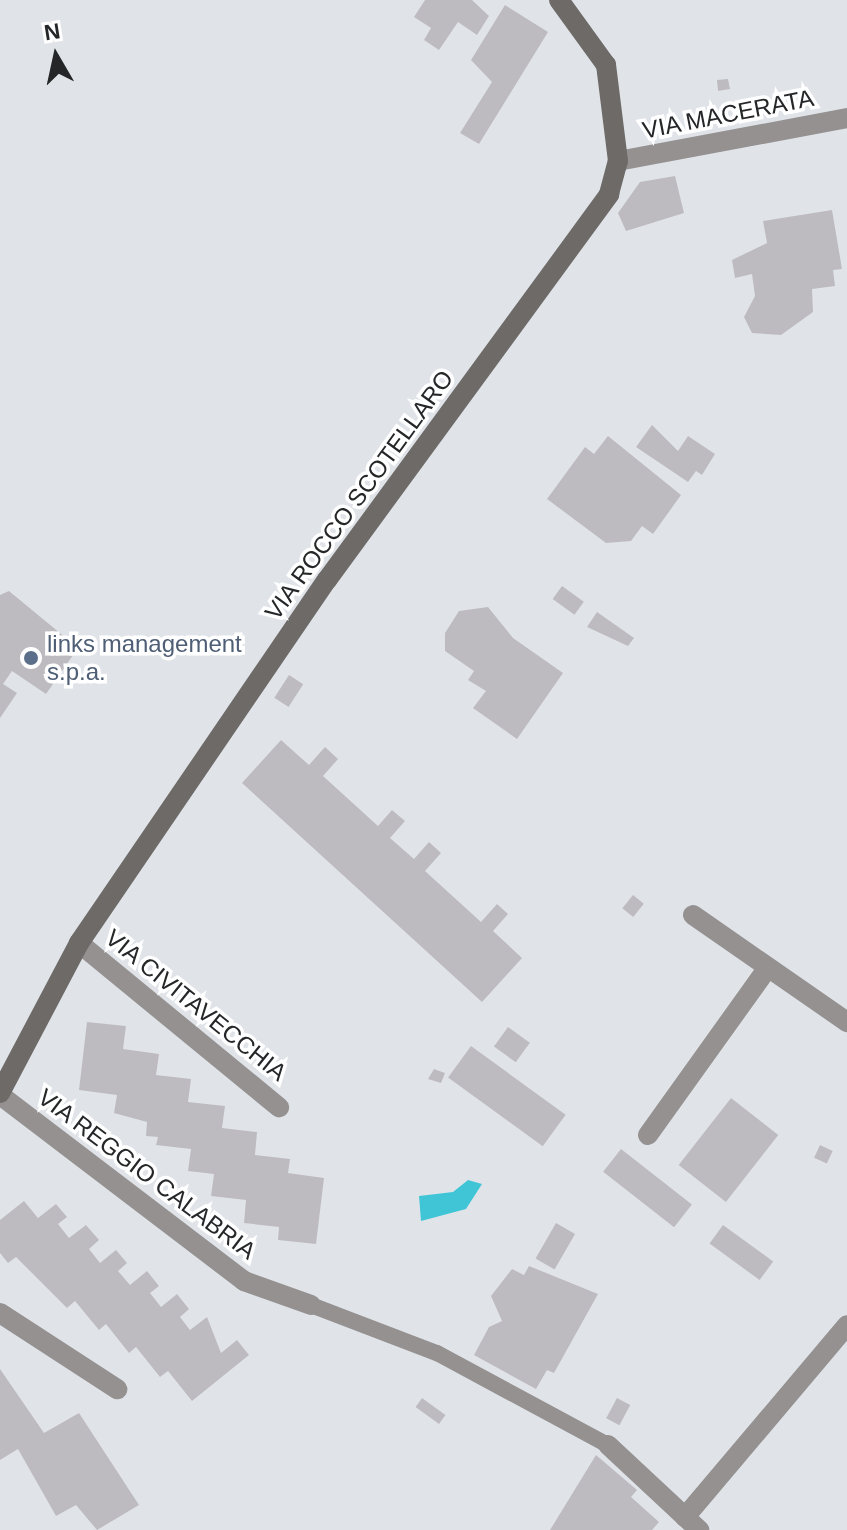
<!DOCTYPE html>
<style>
body{margin:0}
#map{position:relative;width:847px;height:1530px;overflow:hidden;background:#e0e4e9;font-family:Helvetica,sans-serif}
div>[style]{position:absolute}
.water>*{inset:0;background:#40c5d7}
.building>*{inset:0;background:#bebbc0;transform-origin:0 0}
.lane>*{height:16px;margin:-8px;padding:0 8px;transform-origin:8px;border-radius:8px;background:#949190}
.street>*{height:20px;margin:-10px;padding:0 10px;transform-origin:10px;border-radius:10px;background:#949190}
.secondary>*{height:20px;margin:-10px;padding:0 10px;transform-origin:10px;border-radius:10px;background:#6d6a68}
.dots>*{width:22px;height:22px;translate:-50% -50%;box-sizing:border-box;border:4px solid #fff;border-radius:50%}
span{translate:-50% -50%;white-space:nowrap;text-align:center;line-height:1.15;-webkit-text-stroke:7px #fff;paint-order:stroke}
.street-label{font-size:24px;color:#242627}
.service-label{font-size:24px;color:#4e5e75}
.left{translate:0 -50%;text-align:left}
.north{position:absolute;left:16px;top:16px;width:80px;height:80px;-webkit-text-stroke:6px #fff;paint-order:stroke;rotate:351deg;font-size:22px;font-weight:700;line-height:32px;text-align:center;color:#242627}
.north::after{content:'';display:block;margin:auto;width:28px;height:36px;background:#242627;clip-path:polygon(50% 0,100% 100%,50% 72%,0 100%)}
</style>
<div id="map">
<div class="water">
<div style="clip-path:polygon(468px 1180px,482px 1184px,466px 1209px,421px 1221px,419px 1196px,453px 1192px)"></div>
</div>
<div class="building">
<div style="clip-path:polygon(425px 0,472px 0,489px 16px,477px 35px,458px 22px,439px 50px,424px 40px,431px 28px,414px 17px)"></div>
<div style="clip-path:polygon(505px 5px,548px 32px,479px 144px,460px 133px,492px 82px,471px 60px)"></div>
<div style="clip-path:polygon(728px 79px,730px 89px,718px 91px,717px 80px)"></div>
<div style="clip-path:polygon(675px 176px,684px 213px,626px 231px,618px 213px,640px 182px)"></div>
<div style="clip-path:polygon(832px 210px,842px 269px,833px 270px,835px 286px,812px 289px,813px 312px,781px 335px,752px 333px,744px 317px,755px 296px,752px 274px,735px 278px,732px 260px,767px 243px,763px 221px)"></div>
<div style="clip-path:polygon(652px 425px,678px 451px,688px 436px,715px 454px,702px 475px,696px 471px,688px 482px,636px 447px)"></div>
<div style="clip-path:polygon(608px 436px,681px 495px,653px 534px,642px 526px,631px 541px,606px 543px,547px 499px,585px 447px,594px 454px)"></div>
<div style="left:562px;top:586px;width:27px;height:16px;rotate:36deg"></div>
<div style="clip-path:polygon(9px 591px,78px 648px,46px 694px,12px 671px,3px 684px,17px 693px,0 718px,0 595px)"></div>
<div style="clip-path:polygon(488px 607px,513px 638px,563px 673px,517px 739px,473px 708px,486px 691px,468px 680px,474px 671px,445px 651px,445px 633px,459px 611px)"></div>
<div style="clip-path:polygon(597px 612px,634px 638px,628px 646px,587px 627px)"></div>
<div style="left:289px;top:675px;width:17px;height:27px;rotate:33deg"></div>
<div style="clip-path:polygon(281px 740px,309px 765px,325px 747px,338px 759px,323px 776px,378px 826px,392px 810px,405px 821px,390px 838px,414px 859px,429px 842px,441px 853px,425px 871px,481px 922px,497px 904px,508px 914px,493px 931px,522px 958px,482px 1002px,242px 783px)"></div>
<div style="left:633px;top:895px;width:14px;height:17px;rotate:39deg"></div>
<div style="clip-path:polygon(87px 1022px,126px 1026px,123px 1049px,159px 1054px,156px 1075px,191px 1079px,188px 1102px,225px 1106px,222px 1128px,257px 1132px,255px 1155px,290px 1159px,288px 1173px,324px 1178px,316px 1244px,278px 1240px,279px 1227px,244px 1223px,246px 1200px,211px 1196px,214px 1174px,188px 1171px,191px 1149px,156px 1145px,158px 1137px,146px 1136px,147px 1122px,114px 1113px,117px 1095px,79px 1090px)"></div>
<div style="left:508px;top:1027px;width:27px;height:24px;rotate:36deg"></div>
<div style="left:471px;top:1046px;width:117px;height:39px;rotate:36deg"></div>
<div style="clip-path:polygon(434px 1069px,445px 1073px,441px 1083px,428px 1079px)"></div>
<div style="left:731px;top:1098px;width:60px;height:85px;rotate:38deg"></div>
<div style="left:820px;top:1145px;width:14px;height:14px;rotate:25deg"></div>
<div style="left:621px;top:1149px;width:90px;height:29px;rotate:38deg"></div>
<div style="clip-path:polygon(24px 1201px,38px 1218px,56px 1204px,67px 1217px,58px 1224px,69px 1238px,86px 1225px,99px 1240px,89px 1249px,100px 1263px,116px 1250px,127px 1263px,118px 1271px,130px 1285px,147px 1271px,159px 1286px,150px 1293px,161px 1307px,177px 1294px,189px 1309px,180px 1317px,190px 1330px,207px 1317px,221px 1353px,237px 1340px,249px 1355px,192px 1401px,168px 1371px,160px 1377px,136px 1347px,129px 1353px,106px 1324px,99px 1330px,75px 1301px,67px 1308px,16px 1257px,8px 1263px,0 1253px,0 1220px)"></div>
<div style="left:556px;top:1223px;width:22px;height:41px;rotate:30deg"></div>
<div style="left:723px;top:1225px;width:62px;height:23px;rotate:36deg"></div>
<div style="clip-path:polygon(529px 1266px,598px 1294px,554px 1373px,547px 1370px,536px 1389px,474px 1355px,489px 1327px,502px 1321px,491px 1296px,512px 1269px,524px 1275px)"></div>
<div style="clip-path:polygon(0 1369px,44px 1433px,79px 1413px,139px 1505px,97px 1530px,76px 1505px,56px 1516px,18px 1449px,0 1460px)"></div>
<div style="left:422px;top:1398px;width:29px;height:11px;rotate:36deg"></div>
<div style="left:617px;top:1398px;width:15px;height:23px;rotate:28deg"></div>
<div style="clip-path:polygon(596px 1455px,637px 1490px,631px 1497px,659px 1522px,652px 1530px,550px 1530px)"></div>
</div>
<div class="lane">
<div style="left:311px;top:1305px;width:135px;rotate:20.9deg"></div>
<div style="left:437px;top:1353px;width:194px;rotate:28.3deg"></div>
</div>
<div class="street">
<div style="left:618px;top:161px;width:233px;rotate:-10.6deg"></div>
<div style="left:693px;top:915px;width:188px;rotate:34.8deg"></div>
<div style="left:79px;top:943px;width:259px;rotate:39.4deg"></div>
<div style="left:0;top:1095px;width:307px;rotate:37.3deg"></div>
<div style="left:244px;top:1281px;width:71px;rotate:19.7deg"></div>
<div style="left:648px;top:1135px;width:204px;rotate:-54.4deg"></div>
<div style="left:0;top:1313px;width:140px;rotate:33deg"></div>
<div style="left:608px;top:1445px;width:125px;rotate:43deg"></div>
<div style="left:685px;top:1517px;width:251px;rotate:-49.8deg"></div>
</div>
<div class="secondary">
<div style="left:0;top:1093px;width:170px;rotate:-62.2deg"></div>
<div style="left:79px;top:943px;width:440px;rotate:-55.7deg"></div>
<div style="left:327px;top:580px;width:478px;rotate:-53.8deg"></div>
<div style="left:609px;top:194px;width:34px;rotate:-75deg"></div>
<div style="left:618px;top:161px;width:97px;rotate:-97.1deg"></div>
<div style="left:606px;top:65px;width:80px;rotate:-125.9deg"></div>
</div>
<div class="dots">
<div style="left:31px;top:658px;background:#5c6f8a"></div>
</div>
<div class="street-label">
<span style="left:728px;top:114px;rotate:-11deg">VIA MACERATA</span>
<span style="left:359px;top:495px;rotate:-54deg">VIA ROCCO SCOTELLARO</span>
<span style="left:196px;top:1005px;rotate:39deg">VIA CIVITAVECCHIA</span>
<span style="left:147px;top:1174px;rotate:37deg">VIA REGGIO CALABRIA</span>
</div>
<div class="service-label">
<span class="left" style="left:47px;top:658px">links management<br>s.p.a.</span>
</div>
<div class="north">N</div>
</div>
